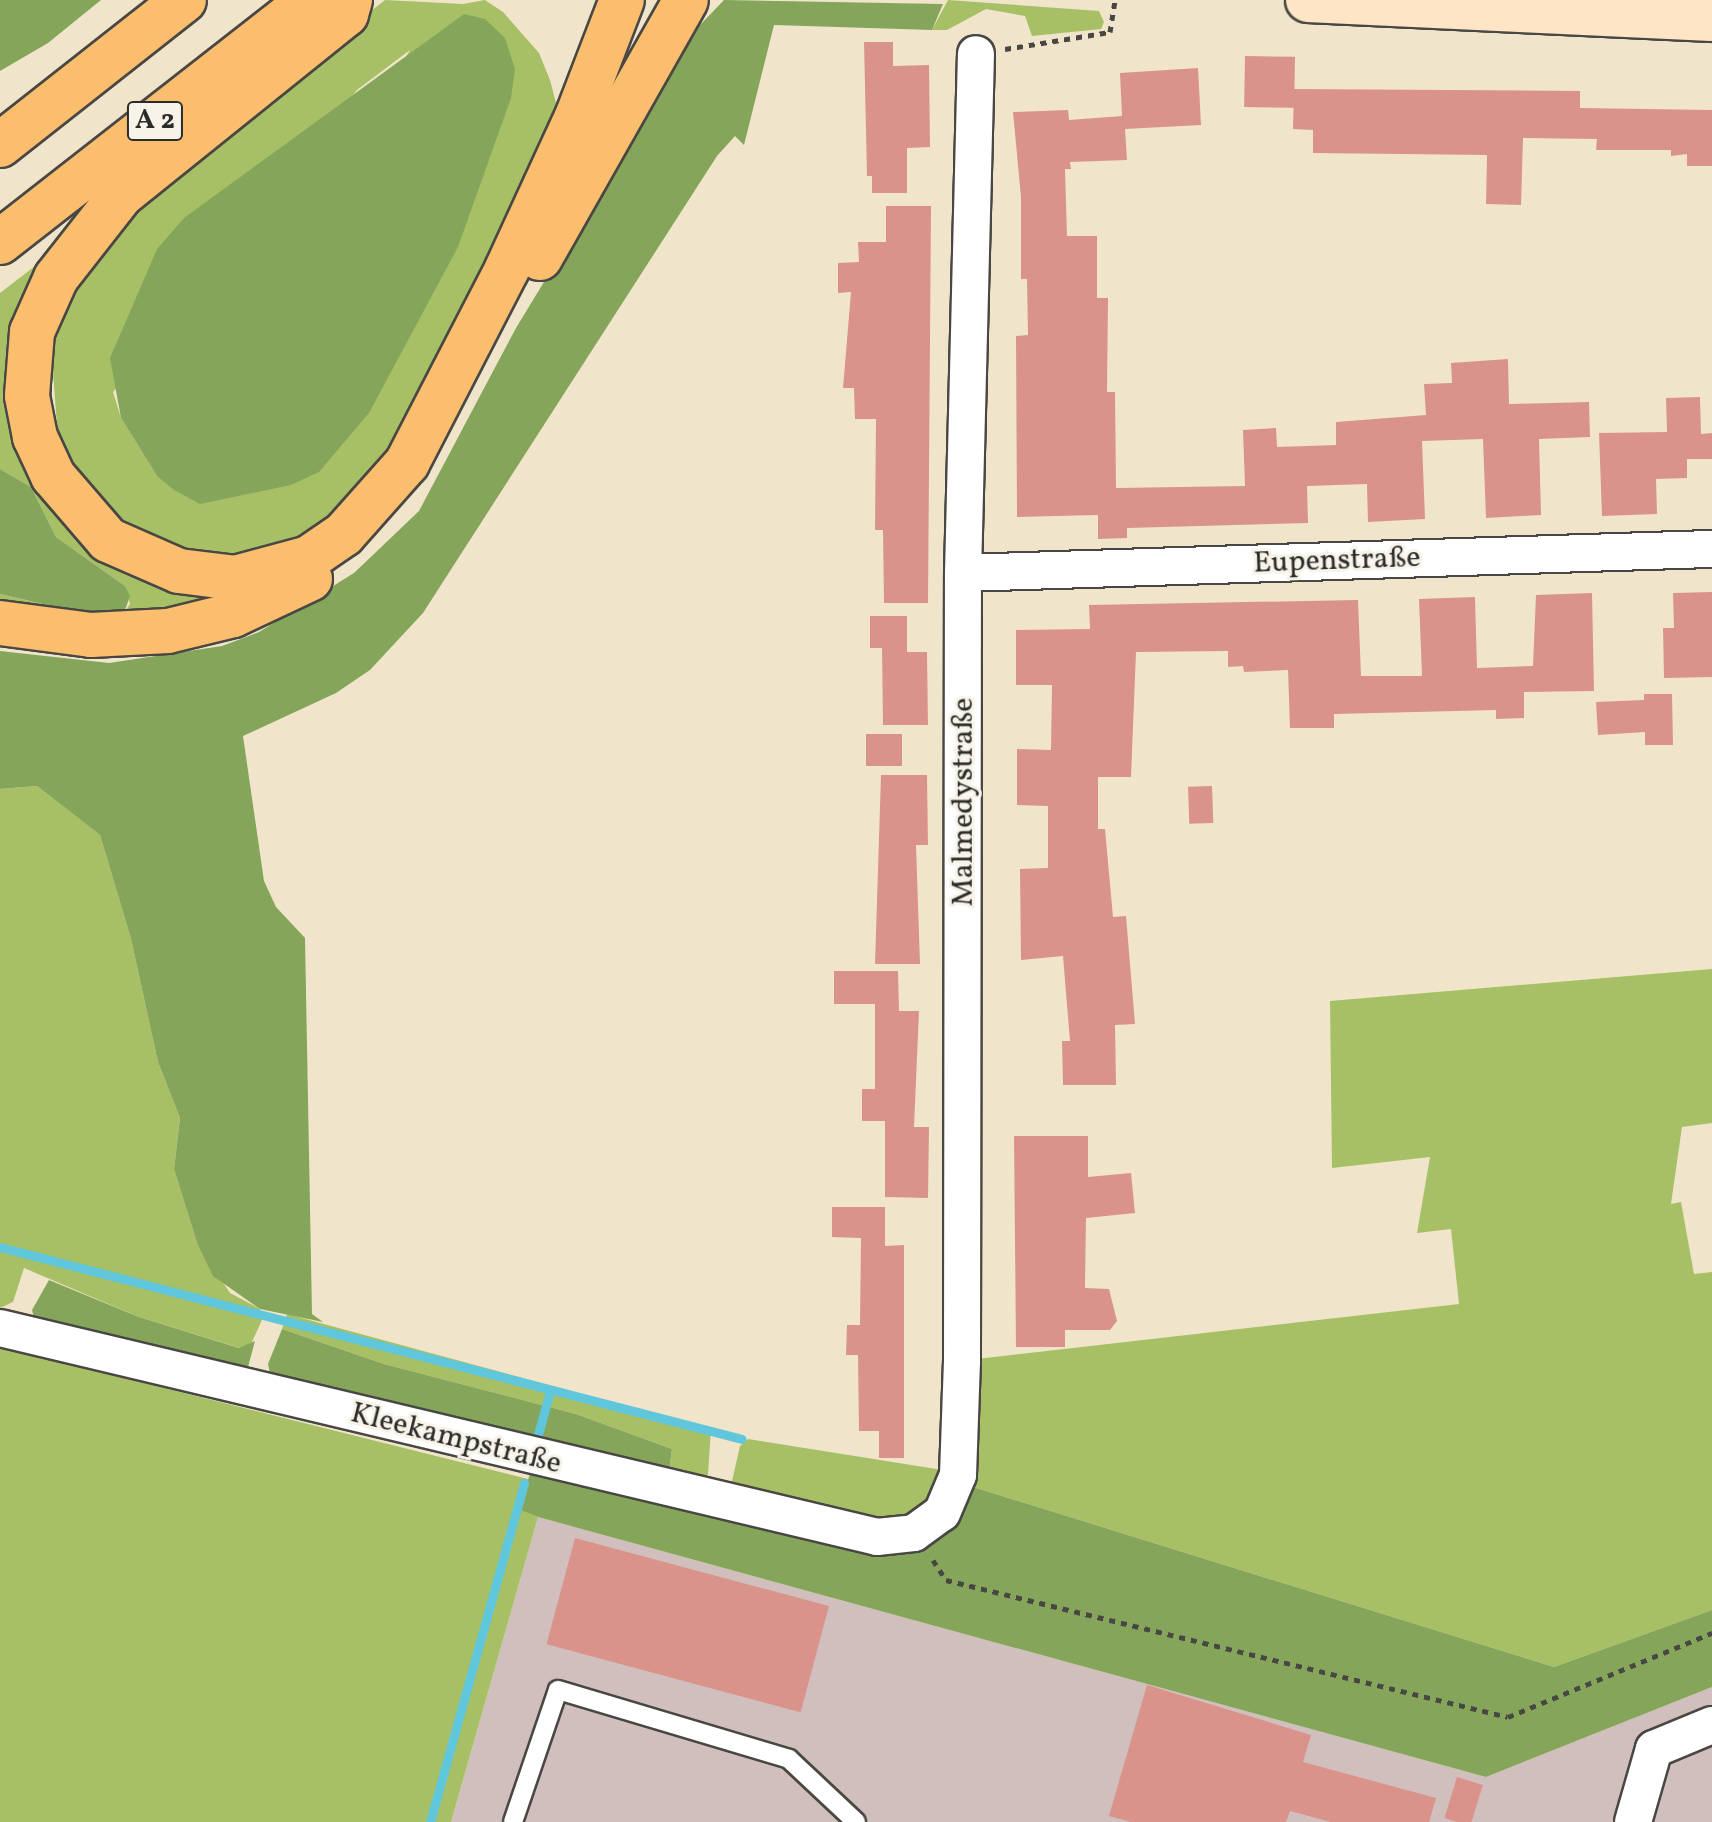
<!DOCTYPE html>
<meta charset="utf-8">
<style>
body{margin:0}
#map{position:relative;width:1712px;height:1822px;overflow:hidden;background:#f0e5ca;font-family:Vollkorn,serif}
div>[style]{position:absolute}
.industrial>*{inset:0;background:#d1bfbe}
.green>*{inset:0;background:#a7c065}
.forest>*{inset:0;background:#85a65a}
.stream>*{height:9px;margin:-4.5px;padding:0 4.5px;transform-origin:4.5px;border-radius:4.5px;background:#5fc6db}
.building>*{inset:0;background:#d9938b;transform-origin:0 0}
.path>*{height:5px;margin-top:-2.5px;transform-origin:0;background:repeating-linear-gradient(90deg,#494743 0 6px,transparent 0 12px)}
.roads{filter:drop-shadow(2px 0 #494743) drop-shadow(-2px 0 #494743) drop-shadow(0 2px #494743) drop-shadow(0 -2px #494743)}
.lane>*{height:18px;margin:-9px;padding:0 9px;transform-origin:9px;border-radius:9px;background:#fff}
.street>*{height:36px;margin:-18px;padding:0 18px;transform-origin:18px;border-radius:18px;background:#fff}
.secondary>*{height:44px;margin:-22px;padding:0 22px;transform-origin:22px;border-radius:22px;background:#fde5c5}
.highway>*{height:44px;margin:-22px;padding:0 22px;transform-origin:22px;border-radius:22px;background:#fabe6e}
span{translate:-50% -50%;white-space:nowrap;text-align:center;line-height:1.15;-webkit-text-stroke:6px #f7f3e8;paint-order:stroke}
.shield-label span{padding:2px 6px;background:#f7f3e8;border:2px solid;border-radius:6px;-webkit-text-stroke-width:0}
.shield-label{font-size:28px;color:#2b2b2b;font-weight:700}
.street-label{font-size:30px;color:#2b2b2b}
</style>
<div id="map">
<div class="industrial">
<div style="clip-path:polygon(538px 1517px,1486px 1777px,1712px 1687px,1712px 1822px,451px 1822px)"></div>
</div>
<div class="green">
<div style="clip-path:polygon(evenodd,385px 0,463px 4px,485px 0,503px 12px,539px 53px,550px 80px,556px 103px,552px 133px,379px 484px,302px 543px,223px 558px,169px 550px,105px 510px,81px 482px,58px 438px,51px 346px,60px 309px,92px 251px,167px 171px,385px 0,410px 50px,157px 476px,121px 418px,113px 392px,357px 90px,410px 50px)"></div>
<div style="clip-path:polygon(948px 0,1099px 11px,1104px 22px,1101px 29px,1032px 36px,1025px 16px,986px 9px,947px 30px,932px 30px)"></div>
<div style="clip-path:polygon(48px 256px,20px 332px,15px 374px,21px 421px,40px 474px,78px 527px,131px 565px,211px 589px,242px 589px,245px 600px,203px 613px,104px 627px,0 614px,0 594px,110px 620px,120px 618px,130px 604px,125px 586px,56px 537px,31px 487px,0 469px,0 293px)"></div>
<div style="clip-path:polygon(37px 786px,100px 835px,131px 939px,158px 1062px,180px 1118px,174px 1169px,197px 1243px,230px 1293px,260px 1309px,262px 1320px,251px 1344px,240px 1348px,139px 1317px,24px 1268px,13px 1302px,0 1308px,0 789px)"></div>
<div style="clip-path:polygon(1712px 969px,1712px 1123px,1682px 1127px,1671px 1204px,1681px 1202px,1694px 1274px,1712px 1272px,1712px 1610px,1554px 1667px,973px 1487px,977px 1359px,1459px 1304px,1451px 1229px,1417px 1233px,1430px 1157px,1332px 1168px,1330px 1001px)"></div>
<div style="clip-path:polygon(287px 1314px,711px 1429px,708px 1474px,704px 1483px,669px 1472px,672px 1449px,576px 1414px,384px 1364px,282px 1329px)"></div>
<div style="clip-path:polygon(0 1347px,528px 1479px,519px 1509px,538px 1517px,451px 1822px,0 1822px)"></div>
<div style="clip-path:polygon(748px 1439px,949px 1471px,940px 1497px,903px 1524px,730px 1490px,740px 1446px)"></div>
</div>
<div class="forest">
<div style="clip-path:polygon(0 0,101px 0,48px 43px,0 71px)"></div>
<div style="clip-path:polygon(724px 0,943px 4px,932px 30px,774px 25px,744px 145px,735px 136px,717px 156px,423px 613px,370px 670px,336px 693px,243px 736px,264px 881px,276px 907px,305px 938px,312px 1314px,323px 1322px,260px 1309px,213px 1276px,197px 1243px,174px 1169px,180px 1118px,158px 1062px,131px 939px,100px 835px,37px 786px,0 789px,0 651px,109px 663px,222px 646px,259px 632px,354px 573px,419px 511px,516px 328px,700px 25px)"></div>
<div style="clip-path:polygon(464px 14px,485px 19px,505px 38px,515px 69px,511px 98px,458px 247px,369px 413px,319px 472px,291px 485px,200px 504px,174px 490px,157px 476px,121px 418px,110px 358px,157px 249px,184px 218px)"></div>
<div style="clip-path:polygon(0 469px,31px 487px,56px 537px,125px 586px,130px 596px,124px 613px,103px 618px,0 594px)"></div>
<div style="clip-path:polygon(49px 1280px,139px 1317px,239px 1348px,255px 1341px,248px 1367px,242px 1371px,34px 1318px,32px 1310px)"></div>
<div style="clip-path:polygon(282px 1329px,384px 1364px,576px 1414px,672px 1449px,669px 1472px,270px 1374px,268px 1364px)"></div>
<div style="clip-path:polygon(531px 1471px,897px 1554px,940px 1538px,973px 1487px,1554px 1667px,1712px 1610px,1712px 1687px,1486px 1777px,538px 1517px,518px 1509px)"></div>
</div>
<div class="stream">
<div style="left:0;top:1247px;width:766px;rotate:14.51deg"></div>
<div style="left:537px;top:1438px;width:49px;rotate:-74.5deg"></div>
<div style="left:430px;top:1822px;width:352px;rotate:-74.5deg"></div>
</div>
<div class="building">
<div style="clip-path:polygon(864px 42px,893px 42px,893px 66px,929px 65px,930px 147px,907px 148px,907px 193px,872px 193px,872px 176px,867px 176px)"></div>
<div style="left:1245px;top:56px;width:50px;height:51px;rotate:1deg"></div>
<div style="clip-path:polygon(1198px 68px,1201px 125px,1125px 129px,1127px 160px,1070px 162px,1071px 169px,1065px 169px,1067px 236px,1097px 236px,1097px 298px,1108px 298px,1107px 392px,1115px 392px,1116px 488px,1245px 486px,1243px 430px,1276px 428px,1277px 447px,1336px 445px,1336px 422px,1426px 415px,1424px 384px,1452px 383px,1451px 363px,1508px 359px,1509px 404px,1589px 402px,1590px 437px,1539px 439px,1541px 515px,1486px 518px,1483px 439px,1422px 441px,1425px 519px,1368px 522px,1367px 484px,1307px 486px,1308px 523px,1127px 528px,1127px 538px,1098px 539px,1098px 515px,1017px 517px,1016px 336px,1028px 335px,1027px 279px,1021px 279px,1021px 197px,1013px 112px,1068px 110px,1069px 120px,1122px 116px,1120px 73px)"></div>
<div style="clip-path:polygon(1294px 89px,1580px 91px,1580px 108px,1712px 110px,1712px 166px,1687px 166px,1687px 154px,1671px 156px,1671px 150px,1596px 150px,1597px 139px,1523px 138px,1521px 205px,1486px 204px,1487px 155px,1313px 153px,1313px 130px,1293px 129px)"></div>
<div style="clip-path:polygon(886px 206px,931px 206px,928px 603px,884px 603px,883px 530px,875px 530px,876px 419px,855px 419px,854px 388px,843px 388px,851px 292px,838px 293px,838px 263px,859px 262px,858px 242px,886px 242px)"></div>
<div style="clip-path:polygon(1700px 397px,1701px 434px,1712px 433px,1712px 459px,1687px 459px,1687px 478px,1656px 479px,1657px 514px,1602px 516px,1599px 433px,1667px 432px,1666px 398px)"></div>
<div style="clip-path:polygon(1712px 592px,1712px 677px,1664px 678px,1663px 628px,1674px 628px,1673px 593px)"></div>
<div style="clip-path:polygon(1592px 593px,1594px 691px,1524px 692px,1524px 718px,1496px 719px,1496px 710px,1334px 714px,1334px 728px,1290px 728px,1288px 670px,1244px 672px,1243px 666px,1228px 667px,1228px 651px,1136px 652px,1131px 777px,1098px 777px,1098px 829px,1105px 829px,1113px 917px,1126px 916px,1135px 1024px,1115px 1025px,1116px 1085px,1063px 1085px,1062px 1041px,1070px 1041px,1063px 956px,1021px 960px,1020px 869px,1048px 868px,1048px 806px,1017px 805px,1017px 749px,1051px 750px,1052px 685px,1016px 685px,1016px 630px,1090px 629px,1089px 605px,1358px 600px,1361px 676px,1422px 676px,1419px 599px,1475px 597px,1477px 668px,1533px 666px,1536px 595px)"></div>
<div style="clip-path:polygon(870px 616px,907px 616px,907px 652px,927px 652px,928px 725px,883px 725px,882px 648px,870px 648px)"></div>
<div style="clip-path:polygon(1644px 694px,1672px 694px,1673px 745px,1645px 745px,1645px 732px,1598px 735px,1596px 702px,1644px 700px)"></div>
<div style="left:866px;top:734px;width:36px;height:32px"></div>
<div style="clip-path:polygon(881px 775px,927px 775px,928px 845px,916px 845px,920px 964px,875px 964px)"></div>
<div style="left:1212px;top:786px;width:37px;height:24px;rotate:88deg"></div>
<div style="clip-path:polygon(834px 971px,898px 971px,899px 1011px,919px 1011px,914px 1127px,929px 1127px,928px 1198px,885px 1197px,885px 1121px,862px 1121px,862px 1089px,875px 1089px,875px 1004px,834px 1004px)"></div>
<div style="clip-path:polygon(1014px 1136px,1088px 1136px,1088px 1177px,1131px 1173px,1135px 1213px,1086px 1218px,1085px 1288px,1109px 1289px,1117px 1321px,1110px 1330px,1065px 1330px,1065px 1347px,1016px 1347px)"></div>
<div style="clip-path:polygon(832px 1207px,885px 1207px,885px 1246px,904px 1245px,904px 1458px,879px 1458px,879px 1431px,859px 1431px,858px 1355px,846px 1355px,847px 1325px,860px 1325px,861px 1238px,832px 1237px)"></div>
<div style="left:575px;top:1538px;width:263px;height:110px;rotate:15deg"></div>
<div style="clip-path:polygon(1147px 1685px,1311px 1735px,1303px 1762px,1436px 1798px,1429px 1822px,1331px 1822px,1290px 1811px,1286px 1822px,1131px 1822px,1109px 1816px)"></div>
<div style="left:1457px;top:1777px;width:27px;height:43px;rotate:17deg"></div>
</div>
<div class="path">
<div style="left:1005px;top:49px;width:106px;rotate:-9.2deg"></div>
<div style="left:1110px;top:32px;width:32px;rotate:-81deg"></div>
<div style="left:933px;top:1560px;width:24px;rotate:57deg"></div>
<div style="left:946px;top:1580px;width:578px;rotate:13.7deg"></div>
<div style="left:1508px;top:1717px;width:221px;rotate:-22.4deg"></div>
</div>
<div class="roads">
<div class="lane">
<div style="left:513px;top:1822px;width:139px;rotate:-71.2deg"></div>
<div style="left:558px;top:1690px;width:241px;rotate:16.6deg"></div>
<div style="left:789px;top:1759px;width:92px;rotate:43.2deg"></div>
</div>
<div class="street">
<div style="left:963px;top:573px;width:749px;rotate:-1.84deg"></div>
<div style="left:0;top:1328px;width:902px;rotate:13.4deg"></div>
<div style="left:877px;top:1537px;width:37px;rotate:-6deg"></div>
<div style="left:914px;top:1533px;width:34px;rotate:-36deg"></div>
<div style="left:942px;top:1513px;width:41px;rotate:-67.2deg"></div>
<div style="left:958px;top:1475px;width:113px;rotate:-88deg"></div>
<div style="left:962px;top:1362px;width:789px;rotate:-89.93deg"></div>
<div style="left:963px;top:573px;width:519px;rotate:-88.57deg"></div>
<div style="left:1633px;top:1822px;width:76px;rotate:-74deg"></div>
<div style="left:1654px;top:1749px;width:63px;rotate:-22.5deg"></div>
</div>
<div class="secondary">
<div style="left:1308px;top:0;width:404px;rotate:2.7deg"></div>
</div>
<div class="highway">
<div style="left:350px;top:0;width:15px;rotate:106deg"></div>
<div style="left:346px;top:14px;width:289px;rotate:141.2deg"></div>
<div style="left:121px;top:195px;width:105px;rotate:128.1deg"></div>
<div style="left:56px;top:278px;width:59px;rotate:114deg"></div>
<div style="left:32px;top:332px;width:64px;rotate:94.5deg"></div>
<div style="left:27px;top:396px;width:42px;rotate:79deg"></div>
<div style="left:35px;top:437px;width:43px;rotate:65.2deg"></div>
<div style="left:53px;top:476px;width:84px;rotate:49.3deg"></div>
<div style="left:108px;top:540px;width:77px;rotate:23.6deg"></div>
<div style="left:179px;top:571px;width:56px;rotate:7.1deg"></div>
<div style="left:235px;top:578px;width:77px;rotate:-15.1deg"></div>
<div style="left:309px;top:558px;width:42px;rotate:-34.4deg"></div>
<div style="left:344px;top:534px;width:95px;rotate:-48.4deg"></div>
<div style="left:407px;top:463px;width:218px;rotate:-62.7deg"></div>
<div style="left:507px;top:269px;width:167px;rotate:-65.3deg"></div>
<div style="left:577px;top:117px;width:125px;rotate:-69deg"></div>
<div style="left:0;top:145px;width:234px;rotate:-38.2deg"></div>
<div style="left:0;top:242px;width:393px;rotate:-38deg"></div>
<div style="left:540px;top:258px;width:296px;rotate:-60.5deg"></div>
<div style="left:0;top:623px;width:92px;rotate:7.5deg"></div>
<div style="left:91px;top:635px;width:77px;rotate:-3deg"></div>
<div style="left:168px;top:631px;width:67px;rotate:-13.8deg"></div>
<div style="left:233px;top:615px;width:85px;rotate:-25.1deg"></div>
</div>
</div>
<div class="shield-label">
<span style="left:155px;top:121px">A 2</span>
</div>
<div class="street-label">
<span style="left:1337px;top:561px;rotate:-2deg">Eupenstraße</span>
<span style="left:964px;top:802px;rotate:-90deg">Malmedystraße</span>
<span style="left:456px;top:1439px;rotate:14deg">Kleekampstraße</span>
</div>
</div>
